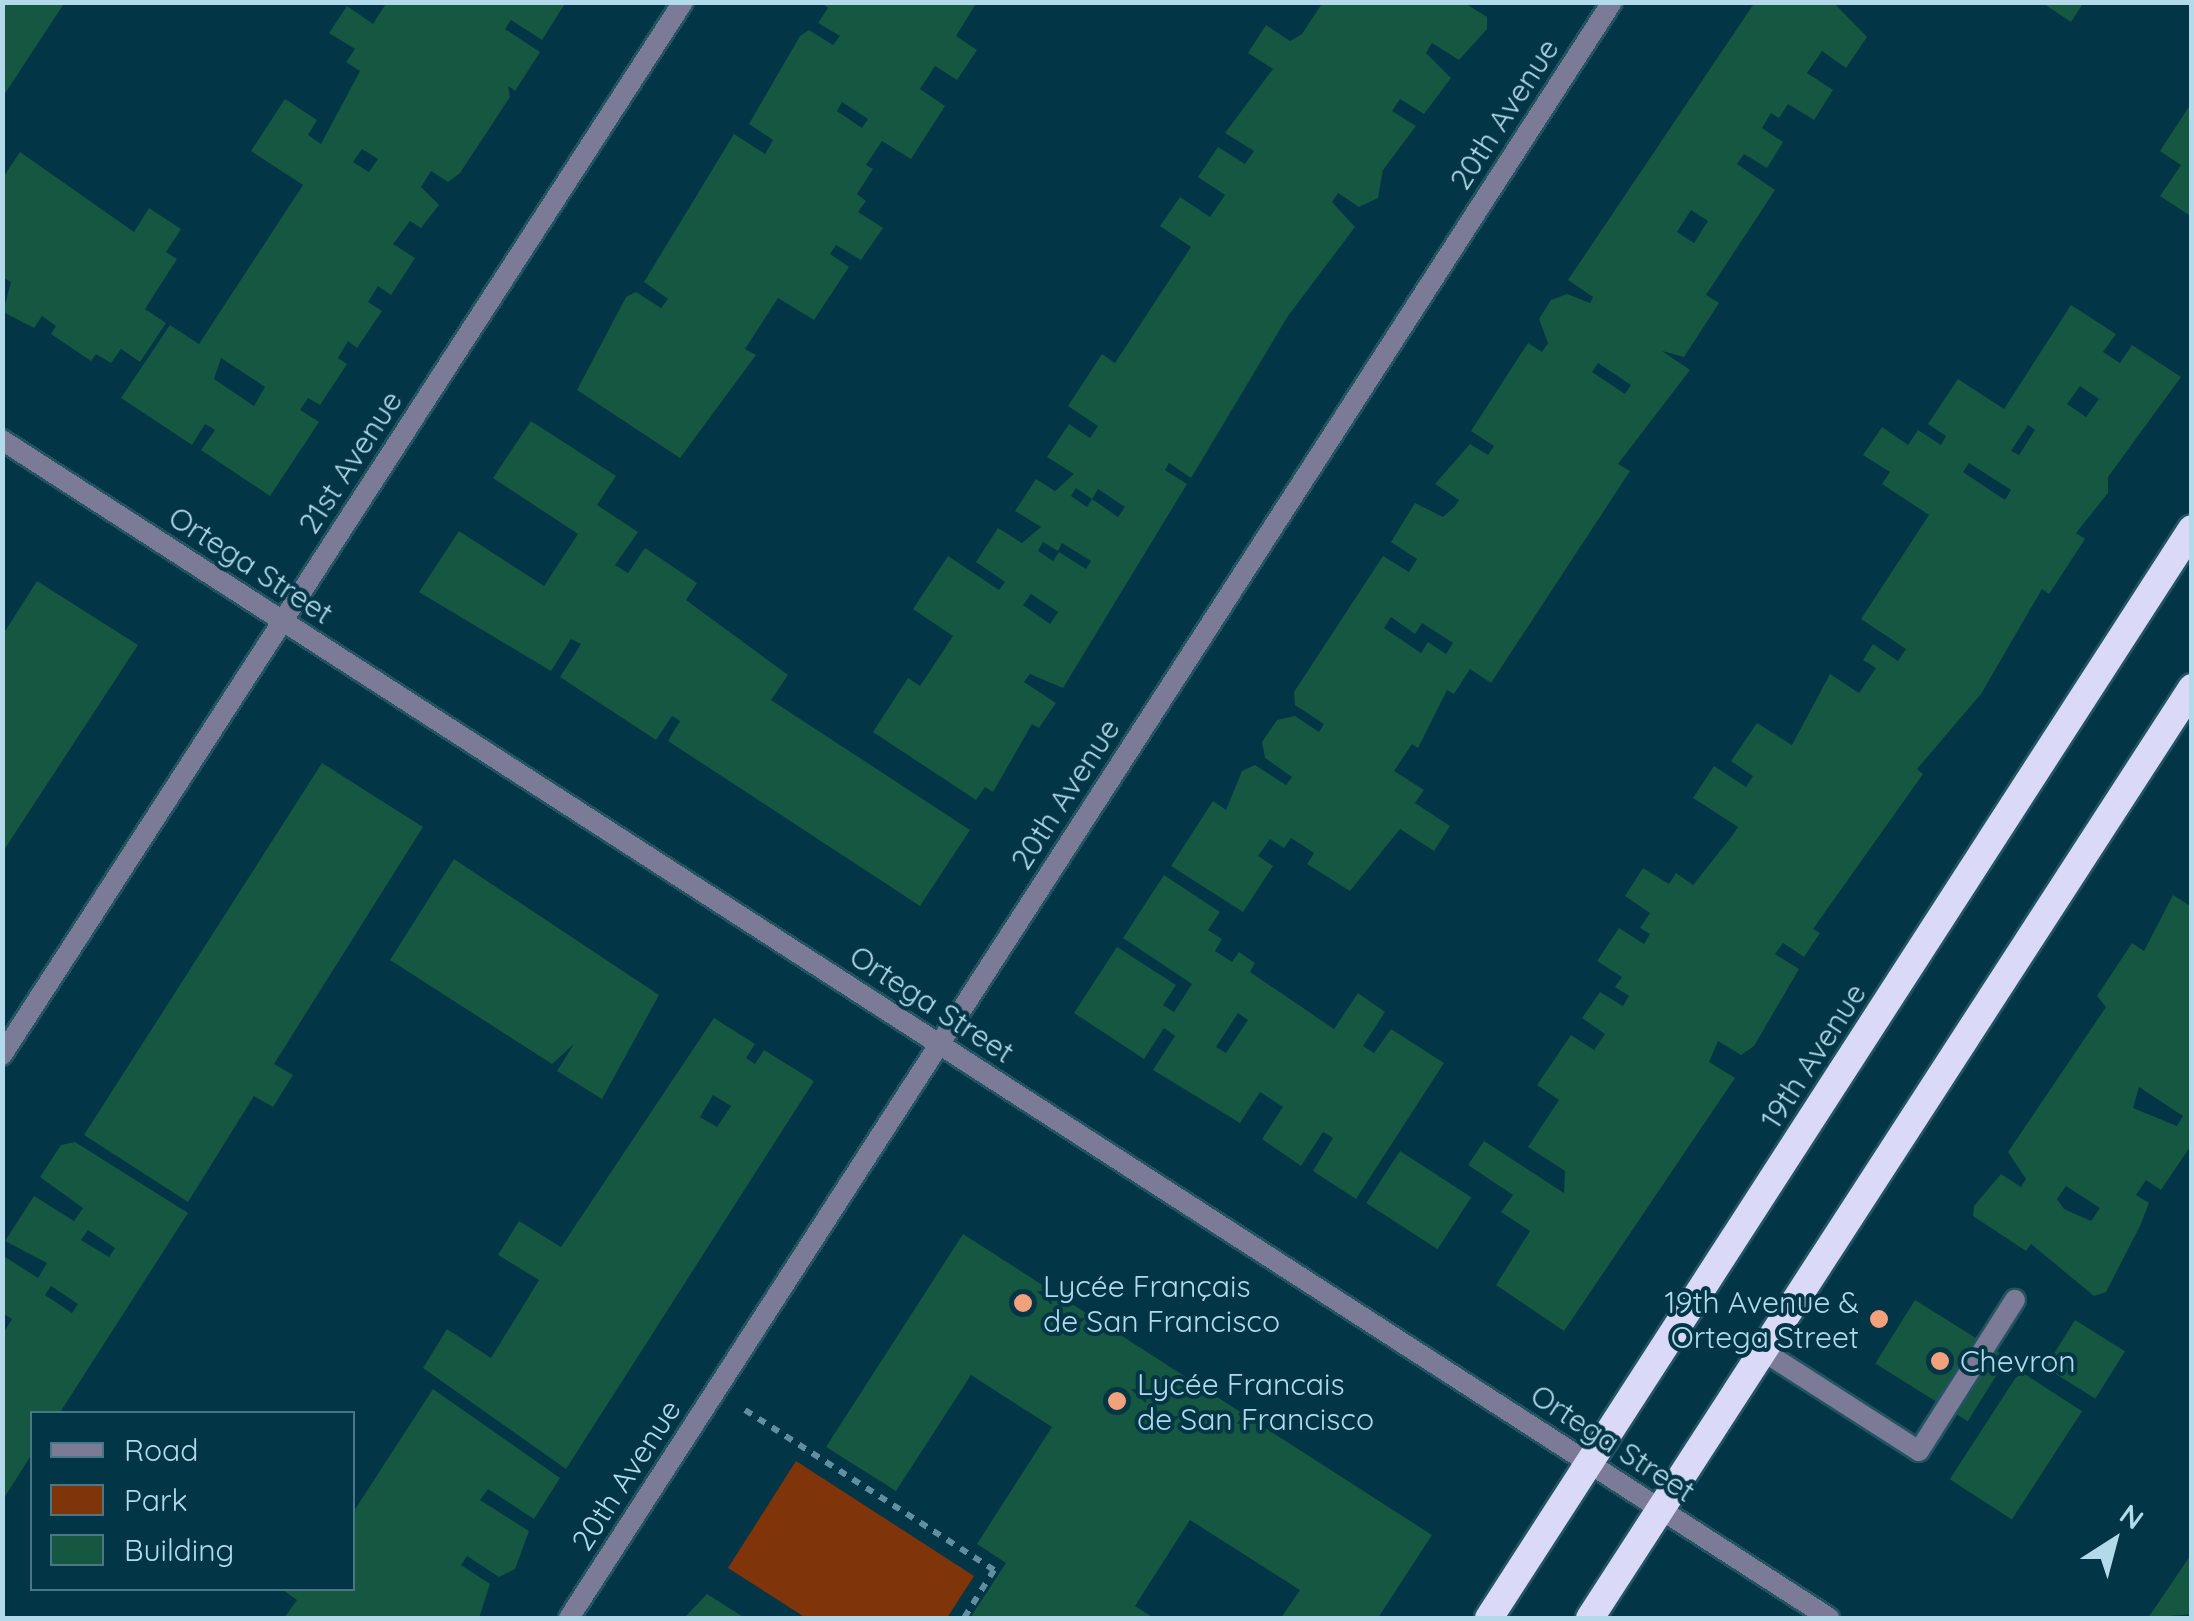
<!DOCTYPE html>
<meta charset="utf-8">
<style>
body{margin:0}
#map{position:relative;width:2194px;height:1621px;overflow:hidden;background:#023545;font-family:Quicksand,sans-serif}
div>[style]{position:absolute}
.green>*{inset:0;background:#7f3509}
.building>*{inset:0;background:#155740;transform-origin:0 0}
.path>*{height:6px;margin-top:-3px;transform-origin:0;background:repeating-linear-gradient(90deg,#628f9f 0 8px,transparent 0 16px)}
.roads{filter:drop-shadow(2px 0 #225363) drop-shadow(-2px 0 #225363) drop-shadow(0 2px #225363) drop-shadow(0 -2px #225363)}
.service>*{height:20px;margin:-10px;padding:0 10px;transform-origin:10px;border-radius:10px;background:#7b7b97}
.minor>*{height:20px;margin:-10px;padding:0 10px;transform-origin:10px;border-radius:10px;background:#7b7b97}
.trunk>*{height:28px;margin:-14px;padding:0 14px;transform-origin:14px;border-radius:14px;background:#dadaf8}
.dots>*{width:28px;height:28px;translate:-50% -50%;box-sizing:border-box;border:5px solid #023545;border-radius:50%}
span{translate:-50% -50%;white-space:nowrap;text-align:center;line-height:1.15;-webkit-text-stroke:8px #023545;paint-order:stroke}
.street-label{font-size:30px;color:#b2daea}
.poi-label{font-size:30px;color:#b2daea}
.left{translate:0 -50%;text-align:left}
.right{translate:-100% -50%;text-align:right}
.frame{position:absolute;inset:0;border:5px solid #b2daea;pointer-events:none}
.legend{position:absolute;left:30px;top:1411px;width:325px;height:180px;box-sizing:border-box;background:#023545;border:2px solid #487787;margin:0;padding:12px 18px;list-style:none;font-size:30px;color:#b2daea}
.legend li{display:flex;align-items:center;gap:20px;height:50px}
.legend b{width:50px;border:2px solid #487787}
.north{position:absolute;left:2064px;top:1491px;width:100px;height:100px;-webkit-text-stroke:8px #023545;paint-order:stroke;rotate:36deg;font-size:28px;font-weight:700;line-height:40px;text-align:center;color:#b2daea}
.north::after{content:'';display:block;margin:auto;width:35px;height:45px;background:#b2daea;clip-path:polygon(50% 0,100% 100%,50% 72%,0 100%)}
</style>
<div id="map">
<div class="green">
<div style="clip-path:polygon(796px 1461px,974px 1576px,947px 1618px,806px 1618px,728px 1568px)"></div>
</div>
<div class="building">
<div style="clip-path:polygon(2px 2px,65px 2px,2px 98px)"></div>
<div style="clip-path:polygon(evenodd,387px 2px,566px 2px,542px 40px,511px 20px,505px 29px,540px 52px,515px 91px,508px 86px,510px 97px,460px 173px,448px 182px,431px 171px,421px 187px,439px 205px,421px 228px,410px 221px,393px 244px,415px 258px,391px 295px,378px 286px,368px 302px,382px 311px,357px 348px,348px 341px,338px 358px,347px 364px,320px 405px,308px 398px,300px 410px,319px 422px,270px 496px,201px 450px,215px 430px,205px 424px,192px 445px,121px 398px,170px 325px,199px 344px,303px 185px,251px 151px,285px 99px,317px 120px,308px 135px,321px 144px,360px 71px,346px 62px,355px 49px,329px 33px,347px 6px,373px 24px,387px 2px,362px 149px,378px 159px,369px 172px,353px 162px,362px 149px,387px 2px,221px 358px,265px 387px,254px 406px,214px 379px,221px 358px)"></div>
<div style="clip-path:polygon(evenodd,821px 2px,977px 2px,956px 36px,977px 50px,957px 80px,935px 66px,920px 89px,945px 106px,911px 159px,882px 141px,866px 165px,873px 169px,857px 194px,866px 201px,858px 212px,883px 228px,861px 260px,836px 245px,830px 254px,849px 267px,814px 320px,778px 298px,745px 349px,756px 355px,680px 458px,577px 390px,626px 297px,636px 292px,661px 308px,668px 299px,644px 282px,734px 134px,765px 154px,773px 140px,749px 124px,800px 36px,809px 30px,833px 45px,840px 36px,818px 23px,828px 8px,821px 2px,842px 102px,868px 119px,862px 128px,837px 111px,842px 102px)"></div>
<div style="clip-path:polygon(evenodd,1323px 2px,1463px 2px,1487px 17px,1487px 29px,1459px 60px,1432px 43px,1426px 53px,1451px 78px,1424px 114px,1400px 99px,1392px 111px,1416px 126px,1383px 170px,1378px 198px,1359px 207px,1338px 193px,1332px 202px,1355px 227px,1288px 316px,1191px 478px,1169px 463px,1165px 470px,1187px 484px,1063px 688px,1030px 674px,1024px 682px,1056px 703px,1039px 728px,1032px 724px,993px 792px,985px 787px,976px 800px,873px 732px,908px 678px,920px 686px,953px 636px,913px 609px,948px 556px,999px 590px,1005px 582px,976px 562px,998px 528px,1022px 543px,1041px 527px,1015px 511px,1036px 479px,1055px 491px,1074px 474px,1047px 457px,1069px 424px,1090px 438px,1098px 426px,1068px 406px,1102px 354px,1115px 363px,1191px 247px,1160px 226px,1180px 197px,1210px 217px,1225px 195px,1198px 177px,1218px 147px,1245px 164px,1254px 151px,1225px 133px,1273px 69px,1248px 53px,1266px 25px,1290px 41px,1302px 34px,1323px 2px,1076px 488px,1092px 499px,1098px 489px,1125px 507px,1118px 517px,1092px 499px,1087px 507px,1071px 496px,1076px 488px,1323px 2px,1043px 542px,1058px 551px,1062px 543px,1091px 561px,1086px 569px,1059px 552px,1053px 561px,1038px 551px,1043px 542px,1323px 2px,1031px 594px,1058px 612px,1050px 624px,1023px 605px,1031px 594px)"></div>
<div style="clip-path:polygon(evenodd,1755px 2px,1833px 2px,1867px 37px,1846px 68px,1822px 51px,1807px 73px,1833px 90px,1814px 120px,1788px 104px,1779px 118px,1771px 113px,1762px 128px,1783px 142px,1767px 168px,1744px 154px,1737px 164px,1775px 190px,1706px 295px,1719px 303px,1684px 357px,1662px 351px,1690px 370px,1618px 464px,1630px 471px,1491px 683px,1470px 669px,1454px 694px,1447px 690px,1418px 748px,1412px 744px,1394px 771px,1424px 790px,1415px 803px,1450px 826px,1434px 851px,1400px 829px,1350px 891px,1307px 864px,1314px 853px,1291px 838px,1284px 848px,1270px 839px,1258px 856px,1273px 866px,1243px 912px,1171px 866px,1213px 801px,1226px 810px,1242px 771px,1255px 765px,1286px 785px,1292px 777px,1265px 758px,1262px 742px,1277px 720px,1295px 716px,1319px 732px,1324px 724px,1295px 705px,1294px 692px,1383px 556px,1409px 572px,1417px 559px,1391px 542px,1415px 503px,1443px 517px,1455px 506px,1459px 500px,1435px 484px,1470px 444px,1488px 455px,1494px 446px,1471px 431px,1528px 343px,1542px 352px,1548px 343px,1539px 319px,1551px 300px,1567px 294px,1590px 303px,1593px 297px,1568px 280px,1755px 2px,1691px 210px,1708px 221px,1694px 243px,1677px 232px,1691px 210px,1755px 2px,1598px 363px,1631px 385px,1625px 394px,1592px 372px,1598px 363px,1755px 2px,1391px 617px,1415px 634px,1422px 623px,1453px 643px,1446px 654px,1428px 642px,1421px 653px,1384px 628px,1391px 617px)"></div>
<div style="clip-path:polygon(2041px 2px,2084px 2px,2071px 22px)"></div>
<div style="clip-path:polygon(2192px 102px,2192px 217px,2160px 196px,2181px 165px,2160px 151px)"></div>
<div style="clip-path:polygon(20px 152px,134px 232px,149px 208px,181px 229px,166px 252px,177px 259px,145px 309px,166px 323px,140px 362px,121px 349px,111px 363px,96px 354px,91px 361px,51px 334px,56px 326px,42px 316px,34px 328px,3px 312px,11px 282px,2px 277px,2px 179px)"></div>
<div style="clip-path:polygon(evenodd,2071px 305px,2116px 334px,2103px 352px,2120px 363px,2132px 345px,2181px 377px,2108px 477px,2108px 493px,2076px 533px,2085px 539px,2049px 594px,2042px 589px,1981px 694px,1917px 769px,1923px 774px,1813px 929px,1820px 933px,1804px 957px,1783px 943px,1775px 954px,1799px 969px,1754px 1046px,1741px 1055px,1718px 1041px,1709px 1062px,1735px 1078px,1564px 1331px,1496px 1285px,1530px 1231px,1501px 1212px,1513px 1195px,1468px 1165px,1484px 1141px,1564px 1193px,1565px 1171px,1528px 1147px,1559px 1100px,1537px 1085px,1571px 1035px,1594px 1050px,1605px 1034px,1582px 1018px,1600px 992px,1623px 1006px,1629px 996px,1615px 987px,1622px 977px,1597px 961px,1619px 928px,1644px 944px,1650px 934px,1640px 928px,1650px 913px,1625px 896px,1643px 868px,1669px 884px,1676px 873px,1693px 885px,1732px 836px,1738px 827px,1693px 798px,1714px 766px,1746px 787px,1753px 776px,1731px 761px,1757px 723px,1792px 745px,1830px 674px,1859px 693px,1876px 668px,1863px 660px,1873px 644px,1898px 661px,1906px 649px,1861px 619px,1929px 515px,1882px 484px,1890px 472px,1863px 455px,1882px 427px,1908px 445px,1918px 430px,1941px 445px,1946px 436px,1928px 424px,1958px 379px,2004px 409px,2071px 305px,2080px 386px,2099px 399px,2086px 417px,2067px 404px,2080px 386px,2071px 305px,2028px 425px,2035px 430px,2019px 455px,2011px 451px,2028px 425px,2071px 305px,1969px 463px,2011px 490px,2005px 500px,1963px 472px,1969px 463px)"></div>
<div style="clip-path:polygon(531px 421px,616px 476px,597px 505px,638px 532px,615px 565px,628px 573px,645px 548px,697px 583px,686px 600px,788px 675px,771px 700px,970px 830px,920px 906px,668px 741px,680px 721px,672px 716px,656px 740px,560px 677px,581px 644px,571px 639px,551px 671px,419px 592px,459px 531px,544px 586px,578px 534px,493px 478px)"></div>
<div style="clip-path:polygon(37px 581px,138px 645px,2px 853px,2px 636px)"></div>
<div style="clip-path:polygon(322px 763px,423px 827px,274px 1064px,293px 1075px,273px 1107px,254px 1096px,188px 1202px,84px 1135px)"></div>
<div style="clip-path:polygon(454px 859px,659px 995px,602px 1099px,557px 1071px,574px 1044px,552px 1064px,390px 960px)"></div>
<div style="clip-path:polygon(evenodd,1164px 875px,1220px 912px,1208px 930px,1222px 939px,1215px 951px,1232px 962px,1239px 952px,1255px 963px,1250px 972px,1334px 1029px,1358px 993px,1385px 1012px,1363px 1046px,1374px 1053px,1391px 1029px,1444px 1063px,1356px 1199px,1313px 1171px,1333px 1138px,1323px 1132px,1301px 1166px,1262px 1139px,1283px 1107px,1260px 1092px,1240px 1123px,1153px 1070px,1175px 1036px,1164px 1028px,1144px 1059px,1074px 1013px,1117px 947px,1176px 985px,1163px 1005px,1174px 1012px,1192px 984px,1123px 938px,1164px 875px,1238px 1013px,1248px 1020px,1226px 1053px,1216px 1047px,1238px 1013px)"></div>
<div style="clip-path:polygon(evenodd,2173px 895px,2192px 907px,2192px 1144px,2161px 1190px,2146px 1180px,2136px 1195px,2149px 1203px,2140px 1226px,2106px 1292px,2094px 1296px,2031px 1244px,2026px 1251px,1973px 1216px,1974px 1206px,2001px 1174px,2021px 1187px,2026px 1179px,2008px 1152px,2106px 1007px,2097px 996px,2132px 943px,2144px 951px,2173px 895px,2139px 1087px,2183px 1116px,2177px 1126px,2133px 1108px,2139px 1087px,2173px 895px,2066px 1186px,2100px 1208px,2091px 1221px,2064px 1209px,2057px 1199px,2066px 1186px)"></div>
<div style="clip-path:polygon(evenodd,714px 1018px,755px 1044px,746px 1058px,755px 1064px,764px 1050px,814px 1081px,566px 1469px,423px 1368px,447px 1329px,491px 1358px,539px 1280px,498px 1255px,519px 1221px,561px 1247px,714px 1018px,713px 1095px,731px 1106px,717px 1127px,700px 1117px,713px 1095px)"></div>
<div style="clip-path:polygon(evenodd,75px 1142px,188px 1213px,59px 1414px,32px 1414px,32px 1454px,2px 1501px,2px 1335px,12px 1319px,2px 1313px,2px 1255px,38px 1278px,47px 1263px,5px 1241px,34px 1196px,74px 1221px,83px 1208px,40px 1177px,61px 1145px,75px 1142px,88px 1230px,115px 1248px,109px 1257px,81px 1240px,88px 1230px,75px 1142px,51px 1286px,78px 1304px,72px 1313px,45px 1295px,51px 1286px)"></div>
<div style="left:1400px;top:1151px;width:85px;height:62px;rotate:33deg"></div>
<div style="clip-path:polygon(963px 1234px,1432px 1535px,1378px 1618px,1281px 1618px,1300px 1590px,1190px 1520px,1135px 1606px,1154px 1618px,970px 1618px,1006px 1563px,977px 1544px,1052px 1427px,971px 1375px,896px 1491px,826px 1447px)"></div>
<div style="left:1915px;top:1300px;width:109px;height:75px;rotate:32deg"></div>
<div style="left:2075px;top:1320px;width:59px;height:56px;rotate:32deg"></div>
<div style="left:2020px;top:1371px;width:74px;height:129px;rotate:33deg"></div>
<div style="clip-path:polygon(433px 1389px,560px 1478px,534px 1519px,488px 1489px,480px 1500px,529px 1531px,515px 1569px,499px 1577px,467px 1556px,461px 1565px,490px 1584px,479px 1618px,284px 1618px,297px 1600px,280px 1588px,352px 1588px,352px 1514px)"></div>
<div style="clip-path:polygon(2192px 1553px,2192px 1614px,2148px 1618px)"></div>
<div style="clip-path:polygon(707px 1594px,745px 1618px,684px 1618px)"></div>
</div>
<div class="path">
<div style="left:745px;top:1410px;width:296px;rotate:32.7deg"></div>
<div style="left:994px;top:1570px;width:57px;rotate:122deg"></div>
</div>
<div class="roads">
<div class="service">
<div style="left:1763px;top:1351px;width:185px;rotate:32.7deg"></div>
<div style="left:1919px;top:1451px;width:179px;rotate:-57.6deg"></div>
</div>
<div class="minor">
<div style="left:2px;top:440px;width:2174px;rotate:32.81deg"></div>
<div style="left:2px;top:1055px;width:1254px;rotate:-57.11deg"></div>
<div style="left:569px;top:1618px;width:1923px;rotate:-57.16deg"></div>
</div>
<div class="trunk">
<div style="left:1489px;top:1618px;width:1296px;rotate:-57.16deg"></div>
<div style="left:1590px;top:1618px;width:1108px;rotate:-57.08deg"></div>
</div>
</div>
<div class="dots">
<div style="left:1023px;top:1303px;background:#f1a17c"></div>
<div style="left:1879px;top:1319px;background:#f1a17c"></div>
<div style="left:1940px;top:1361px;background:#f1a17c"></div>
<div style="left:1117px;top:1401px;background:#f1a17c"></div>
</div>
<div class="street-label">
<span style="left:1504px;top:114px;rotate:-57deg">20th Avenue</span>
<span style="left:350px;top:462px;rotate:-57deg">21st Avenue</span>
<span style="left:251px;top:565px;rotate:33deg">Ortega Street</span>
<span style="left:1065px;top:794px;rotate:-57deg">20th Avenue</span>
<span style="left:932px;top:1004px;rotate:33deg">Ortega Street</span>
<span style="left:1813px;top:1056px;rotate:-57deg">19th Avenue</span>
<span style="left:1613px;top:1443px;rotate:33deg">Ortega Street</span>
<span style="left:626px;top:1475px;rotate:-57deg">20th Avenue</span>
</div>
<div class="poi-label">
<span class="left" style="left:1043px;top:1303px">Lycée Français<br>de San Francisco</span>
<span class="right" style="left:1859px;top:1319px">19th Avenue &amp;<br>Ortega Street</span>
<span class="left" style="left:1960px;top:1361px">Chevron</span>
<span class="left" style="left:1137px;top:1401px">Lycée Francais<br>de San Francisco</span>
</div>
<div class="frame"></div>
<ul class="legend">
<li><b style="height:12px;background:#7b7b97"></b>Road</li>
<li><b style="height:28px;background:#7f3509"></b>Park</li>
<li><b style="height:28px;background:#155740"></b>Building</li>
</ul>
<div class="north">N</div>
</div>
